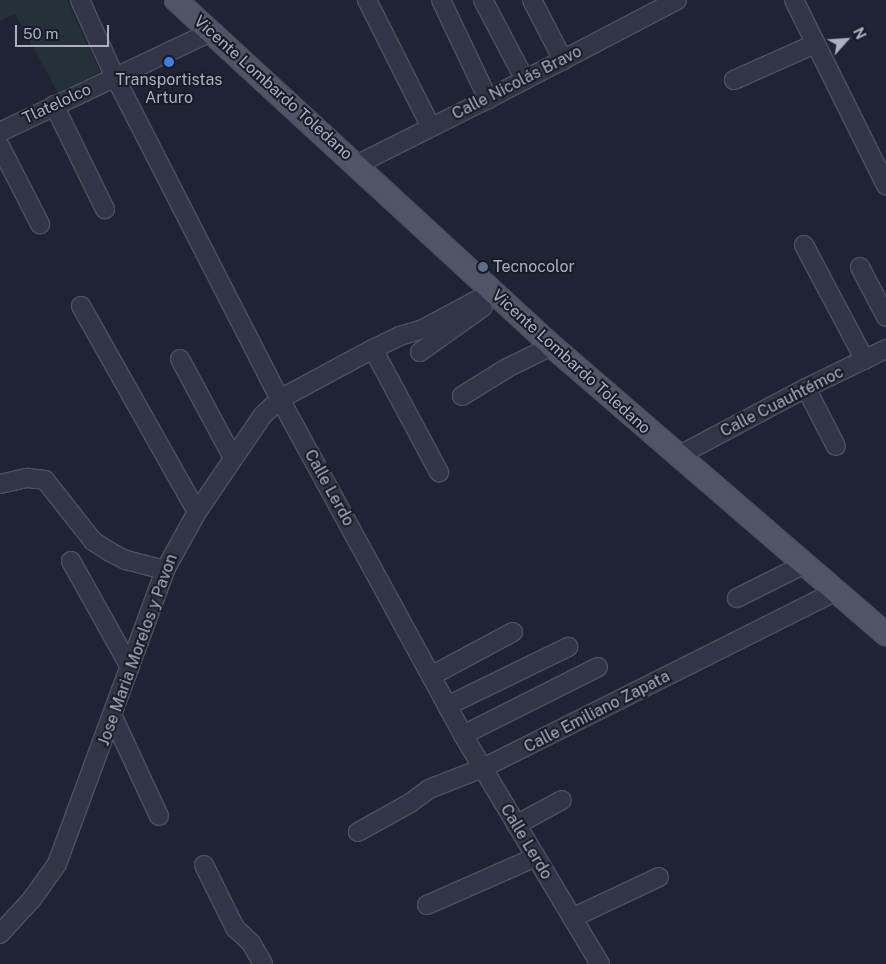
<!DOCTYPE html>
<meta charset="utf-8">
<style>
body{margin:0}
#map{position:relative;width:886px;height:964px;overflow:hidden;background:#1f2334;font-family:"Public Sans",sans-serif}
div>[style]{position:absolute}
.green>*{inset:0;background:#243138}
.roads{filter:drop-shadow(1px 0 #4d5060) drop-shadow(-1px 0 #4d5060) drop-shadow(0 1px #4d5060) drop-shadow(0 -1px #4d5060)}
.minor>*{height:18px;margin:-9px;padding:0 9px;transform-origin:9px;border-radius:9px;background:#323545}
.major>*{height:22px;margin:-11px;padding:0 11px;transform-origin:11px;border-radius:11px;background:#505465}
.dots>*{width:14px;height:14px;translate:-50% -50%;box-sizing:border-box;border:2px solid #181b29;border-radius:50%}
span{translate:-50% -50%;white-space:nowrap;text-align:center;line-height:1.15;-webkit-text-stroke:4px #181b29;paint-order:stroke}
.poi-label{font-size:16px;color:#acafc2}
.left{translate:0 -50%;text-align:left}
.street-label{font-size:16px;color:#acafc2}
.north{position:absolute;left:821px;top:15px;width:50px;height:50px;-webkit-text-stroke:4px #181b29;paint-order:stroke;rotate:64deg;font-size:14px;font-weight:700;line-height:20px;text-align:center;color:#acafc2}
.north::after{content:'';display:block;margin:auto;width:18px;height:22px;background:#acafc2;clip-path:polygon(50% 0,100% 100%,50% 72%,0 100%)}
.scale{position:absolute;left:15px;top:25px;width:94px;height:22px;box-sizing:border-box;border:2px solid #acafc2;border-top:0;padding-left:6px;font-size:15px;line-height:18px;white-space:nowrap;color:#acafc2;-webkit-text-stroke:4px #181b29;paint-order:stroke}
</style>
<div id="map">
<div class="green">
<div style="clip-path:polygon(0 0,67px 0,100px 72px,58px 93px,15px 14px,0 21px)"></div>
</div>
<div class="roads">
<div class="minor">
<div style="left:80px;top:0;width:85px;rotate:65.6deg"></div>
<div style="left:115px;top:77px;width:362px;rotate:62.9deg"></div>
<div style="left:280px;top:399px;width:383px;rotate:61.4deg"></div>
<div style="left:463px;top:735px;width:267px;rotate:59.1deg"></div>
<div style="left:367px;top:0;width:142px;rotate:63.3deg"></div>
<div style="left:441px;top:0;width:110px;rotate:64.6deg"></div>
<div style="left:483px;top:0;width:90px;rotate:62.3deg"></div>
<div style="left:532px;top:0;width:68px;rotate:62.7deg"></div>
<div style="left:794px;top:0;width:207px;rotate:63.6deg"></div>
<div style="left:734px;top:80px;width:89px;rotate:-24deg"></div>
<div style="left:54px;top:105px;width:116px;rotate:63.9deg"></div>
<div style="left:0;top:132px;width:233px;rotate:-25.4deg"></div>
<div style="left:0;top:146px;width:88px;rotate:62.9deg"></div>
<div style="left:356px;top:165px;width:148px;rotate:-26.6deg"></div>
<div style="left:488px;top:99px;width:213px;rotate:-27.6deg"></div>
<div style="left:804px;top:245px;width:130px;rotate:62.1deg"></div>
<div style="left:860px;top:267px;width:56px;rotate:62.5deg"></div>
<div style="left:81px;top:306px;width:236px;rotate:60.6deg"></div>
<div style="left:373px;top:349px;width:140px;rotate:61.8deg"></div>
<div style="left:420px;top:352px;width:77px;rotate:-35.5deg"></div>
<div style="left:180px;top:359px;width:112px;rotate:61.8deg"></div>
<div style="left:806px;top:388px;width:65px;rotate:62.7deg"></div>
<div style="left:462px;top:396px;width:53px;rotate:-31.9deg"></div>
<div style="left:507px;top:368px;width:50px;rotate:-26.1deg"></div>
<div style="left:678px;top:456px;width:145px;rotate:-28deg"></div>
<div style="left:806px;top:388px;width:89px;rotate:-26deg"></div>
<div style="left:0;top:484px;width:28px;rotate:-13deg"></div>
<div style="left:27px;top:478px;width:18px;rotate:6deg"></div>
<div style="left:45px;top:480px;width:78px;rotate:51.8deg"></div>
<div style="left:93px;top:541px;width:20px;rotate:33deg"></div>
<div style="left:110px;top:552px;width:18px;rotate:27deg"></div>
<div style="left:126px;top:560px;width:40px;rotate:14.4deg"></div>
<div style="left:71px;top:561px;width:121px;rotate:60.9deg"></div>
<div style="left:737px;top:598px;width:76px;rotate:-26.6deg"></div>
<div style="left:431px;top:676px;width:93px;rotate:-28.2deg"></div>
<div style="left:447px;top:706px;width:135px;rotate:-26deg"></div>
<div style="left:113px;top:717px;width:109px;rotate:65.1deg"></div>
<div style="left:463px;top:735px;width:151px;rotate:-26.7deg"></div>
<div style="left:516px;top:825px;width:52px;rotate:-28.5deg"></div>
<div style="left:358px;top:832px;width:60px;rotate:-29.1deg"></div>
<div style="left:410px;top:803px;width:24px;rotate:-36deg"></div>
<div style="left:429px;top:789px;width:58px;rotate:-21.3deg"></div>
<div style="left:483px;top:768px;width:396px;rotate:-26.6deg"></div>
<div style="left:204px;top:865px;width:70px;rotate:63.8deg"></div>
<div style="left:235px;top:928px;width:22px;rotate:43deg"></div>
<div style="left:251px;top:943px;width:24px;rotate:60deg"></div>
<div style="left:427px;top:905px;width:119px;rotate:-23.8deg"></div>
<div style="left:572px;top:918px;width:96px;rotate:-25.2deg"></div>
<div style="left:0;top:934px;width:47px;rotate:-47.6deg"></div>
<div style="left:32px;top:899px;width:43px;rotate:-54.5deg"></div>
<div style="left:57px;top:864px;width:313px;rotate:-69.8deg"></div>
<div style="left:165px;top:570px;width:66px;rotate:-61.1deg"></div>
<div style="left:197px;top:512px;width:117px;rotate:-55.8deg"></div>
<div style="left:263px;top:415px;width:23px;rotate:-43deg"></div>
<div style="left:280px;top:399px;width:106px;rotate:-28.3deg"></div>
<div style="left:373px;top:349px;width:30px;rotate:-26deg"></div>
<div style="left:400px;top:336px;width:24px;rotate:-17deg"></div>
<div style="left:423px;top:329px;width:78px;rotate:-28.2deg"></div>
</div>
<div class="major">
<div style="left:176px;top:0;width:511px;rotate:42.62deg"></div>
<div style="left:552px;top:346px;width:441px;rotate:40.8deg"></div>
</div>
</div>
<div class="dots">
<div style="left:169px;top:62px;background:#3f7fe0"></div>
<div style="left:483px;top:267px;background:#5c6f8a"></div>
</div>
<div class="poi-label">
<span style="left:169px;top:89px">Transportistas<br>Arturo</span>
<span class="left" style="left:493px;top:267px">Tecnocolor</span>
</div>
<div class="street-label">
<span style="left:517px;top:83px;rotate:-27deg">Calle Nicolás Bravo</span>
<span style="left:273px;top:88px;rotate:42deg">Vicente Lombardo Toledano</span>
<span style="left:57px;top:104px;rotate:-25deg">Tlatelolco</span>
<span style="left:571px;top:362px;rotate:42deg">Vicente Lombardo Toledano</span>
<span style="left:782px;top:402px;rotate:-27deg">Calle Cuauhtémoc</span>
<span style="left:329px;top:488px;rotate:61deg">Calle Lerdo</span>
<span style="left:138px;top:650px;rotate:-70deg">Jose Maria Morelos y Pavon</span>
<span style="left:597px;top:712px;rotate:-27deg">Calle Emiliano Zapata</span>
<span style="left:526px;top:842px;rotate:59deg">Calle Lerdo</span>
</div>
<div class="north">N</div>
<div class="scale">50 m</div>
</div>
